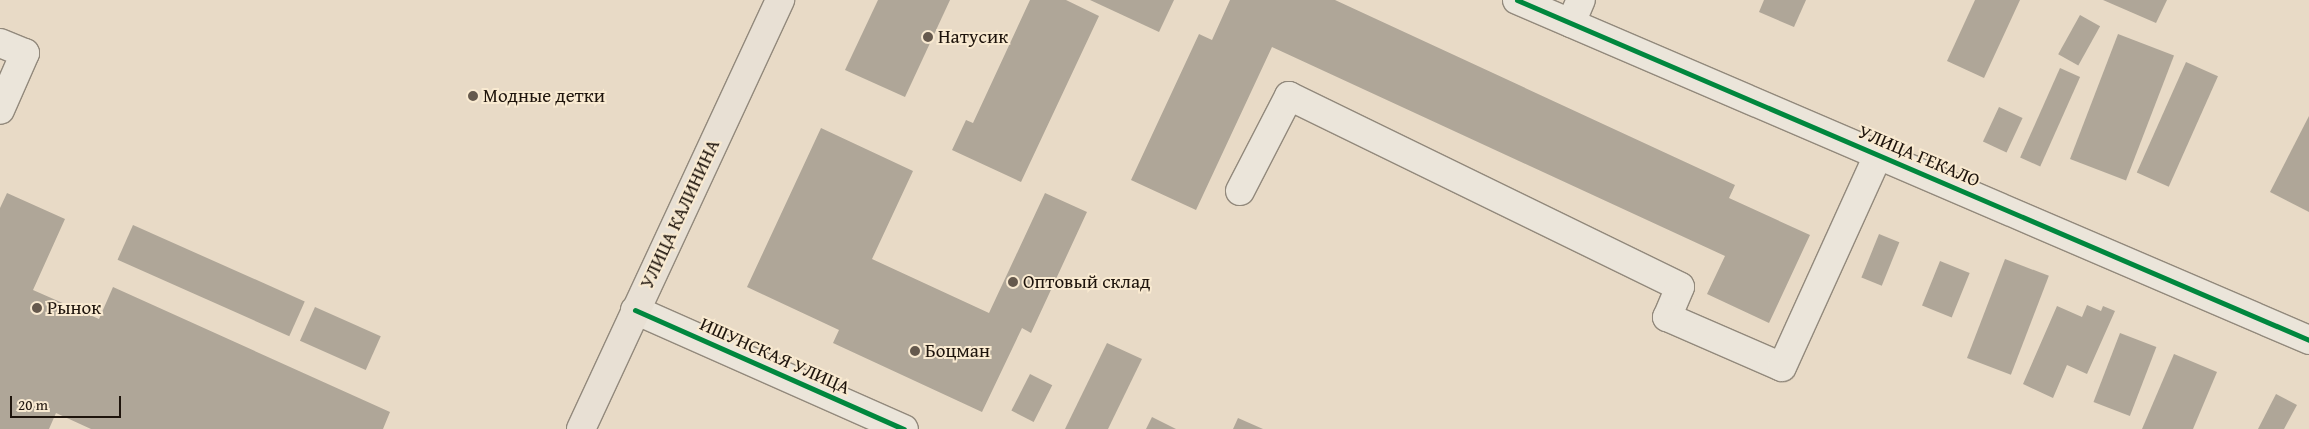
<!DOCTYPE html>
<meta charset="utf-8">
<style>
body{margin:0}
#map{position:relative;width:2309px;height:429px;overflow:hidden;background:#e8dac6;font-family:"Gentium Book Plus",serif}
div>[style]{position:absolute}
.building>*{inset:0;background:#afa698;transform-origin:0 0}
.roads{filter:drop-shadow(1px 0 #92897c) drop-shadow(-1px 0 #92897c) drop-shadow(0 1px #92897c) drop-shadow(0 -1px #92897c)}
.minor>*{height:28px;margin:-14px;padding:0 14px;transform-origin:14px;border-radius:14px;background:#ebe5da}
.major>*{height:28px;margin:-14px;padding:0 14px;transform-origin:14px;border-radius:14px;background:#e8e0d4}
.cycleway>*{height:5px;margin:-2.5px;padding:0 2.5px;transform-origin:2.5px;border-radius:2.5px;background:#00873e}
.dots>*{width:14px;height:14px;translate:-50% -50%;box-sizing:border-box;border:2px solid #f9ead1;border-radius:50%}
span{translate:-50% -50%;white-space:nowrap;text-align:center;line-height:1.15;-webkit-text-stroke:4px #f9ead1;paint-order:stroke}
.poi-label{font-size:19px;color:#1e140c}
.left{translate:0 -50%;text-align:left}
.street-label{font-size:19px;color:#1e140c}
.scale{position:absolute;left:10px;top:396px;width:111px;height:22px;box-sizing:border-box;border:2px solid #1e140c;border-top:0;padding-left:6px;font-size:15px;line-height:18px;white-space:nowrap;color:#1e140c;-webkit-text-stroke:4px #f9ead1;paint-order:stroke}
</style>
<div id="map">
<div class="building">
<div style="clip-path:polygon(878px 0,950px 0,905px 97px,845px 70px)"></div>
<div style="clip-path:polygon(1030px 0,1066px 0,1099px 16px,1021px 182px,952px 150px,966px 120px,973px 123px)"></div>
<div style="clip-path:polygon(1090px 0,1174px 0,1159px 32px)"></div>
<div style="clip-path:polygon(1230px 0,1335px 0,1735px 185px,1729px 198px,1810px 235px,1769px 323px,1707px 294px,1725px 256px,1272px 47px,1196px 210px,1131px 180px,1199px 34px,1212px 40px)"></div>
<div style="clip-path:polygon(1764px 0,1806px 0,1794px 27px,1759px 12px)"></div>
<div style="clip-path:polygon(1975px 0,2020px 0,1984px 78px,1947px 61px)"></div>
<div style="clip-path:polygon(2103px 0,2167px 0,2156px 23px)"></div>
<div style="left:2080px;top:15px;width:23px;height:45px;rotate:29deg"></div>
<div style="left:2118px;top:34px;width:60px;height:134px;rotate:21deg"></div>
<div style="left:2186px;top:62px;width:35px;height:121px;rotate:24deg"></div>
<div style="left:2060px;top:68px;width:22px;height:98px;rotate:24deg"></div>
<div style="left:1999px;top:107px;width:26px;height:38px;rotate:25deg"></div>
<div style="clip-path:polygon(2309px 116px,2309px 212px,2270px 192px)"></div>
<div style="clip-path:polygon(821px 128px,913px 171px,872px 259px,989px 313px,1045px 193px,1087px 212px,1031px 333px,1022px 328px,982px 412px,833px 343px,839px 330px,747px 287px)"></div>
<div style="clip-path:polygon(7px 193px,65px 219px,33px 290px,99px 319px,113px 287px,390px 412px,383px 429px,91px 429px,56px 413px,49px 429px,0 429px,0 208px)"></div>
<div style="left:133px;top:225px;width:188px;height:38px;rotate:24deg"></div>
<div style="left:1879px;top:234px;width:22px;height:47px;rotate:22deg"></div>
<div style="left:2005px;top:259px;width:47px;height:106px;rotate:21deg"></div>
<div style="left:1940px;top:261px;width:32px;height:48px;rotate:22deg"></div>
<div style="clip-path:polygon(2087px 305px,2101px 311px,2103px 306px,2115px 311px,2087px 374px,2067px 365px,2053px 398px,2023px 384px,2057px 306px,2082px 317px)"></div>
<div style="left:315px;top:307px;width:72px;height:37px;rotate:24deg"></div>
<div style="left:2120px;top:333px;width:39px;height:74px;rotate:21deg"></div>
<div style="clip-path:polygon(1107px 343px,1142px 359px,1108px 429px,1065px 429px)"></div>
<div style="clip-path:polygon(2174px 354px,2217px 372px,2193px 429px,2142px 429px)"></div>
<div style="left:1030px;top:374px;width:25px;height:41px;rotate:27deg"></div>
<div style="clip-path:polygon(2276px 394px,2297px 405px,2284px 429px,2258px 429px)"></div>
<div style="clip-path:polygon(1152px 417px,1176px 429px,1146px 429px)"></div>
<div style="clip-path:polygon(1238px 418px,1263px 429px,1233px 429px)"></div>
</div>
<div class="roads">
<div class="minor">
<div style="left:1517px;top:0;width:862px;rotate:23.23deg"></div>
<div style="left:1571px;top:23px;width:25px;rotate:-67deg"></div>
<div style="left:0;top:43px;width:27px;rotate:22deg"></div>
<div style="left:25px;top:53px;width:62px;rotate:113.7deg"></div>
<div style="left:1240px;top:191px;width:107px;rotate:-62.7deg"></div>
<div style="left:1289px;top:96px;width:435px;rotate:26deg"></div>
<div style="left:1680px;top:287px;width:33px;rotate:113deg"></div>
<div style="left:1667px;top:317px;width:125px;rotate:23.5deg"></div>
<div style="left:1782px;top:367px;width:233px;rotate:-65.6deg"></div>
<div style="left:635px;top:310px;width:294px;rotate:23.9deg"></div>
</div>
<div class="major">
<div style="left:581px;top:429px;width:473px;rotate:-65.1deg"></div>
</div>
</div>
<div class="cycleway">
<div style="left:1517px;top:0;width:862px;rotate:23.23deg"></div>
<div style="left:635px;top:310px;width:294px;rotate:23.9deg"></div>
</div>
<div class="dots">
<div style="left:928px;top:37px;background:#65594d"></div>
<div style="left:473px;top:96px;background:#65594d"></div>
<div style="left:1013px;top:282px;background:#65594d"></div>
<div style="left:37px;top:308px;background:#65594d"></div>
<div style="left:915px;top:351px;background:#65594d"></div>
</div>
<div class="poi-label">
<span class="left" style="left:938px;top:37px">Натусик</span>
<span class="left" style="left:483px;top:96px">Модные детки</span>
<span class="left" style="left:1023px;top:282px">Оптовый склад</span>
<span class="left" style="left:47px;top:308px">Рынок</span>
<span class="left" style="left:925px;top:351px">Боцман</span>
</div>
<div class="street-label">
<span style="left:1919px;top:156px;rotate:23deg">УЛИЦА ГЕКАЛО</span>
<span style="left:680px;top:214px;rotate:-65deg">УЛИЦА КАЛИНИНА</span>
<span style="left:775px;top:356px;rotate:24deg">ИШУНСКАЯ УЛИЦА</span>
</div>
<div class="scale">20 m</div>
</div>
